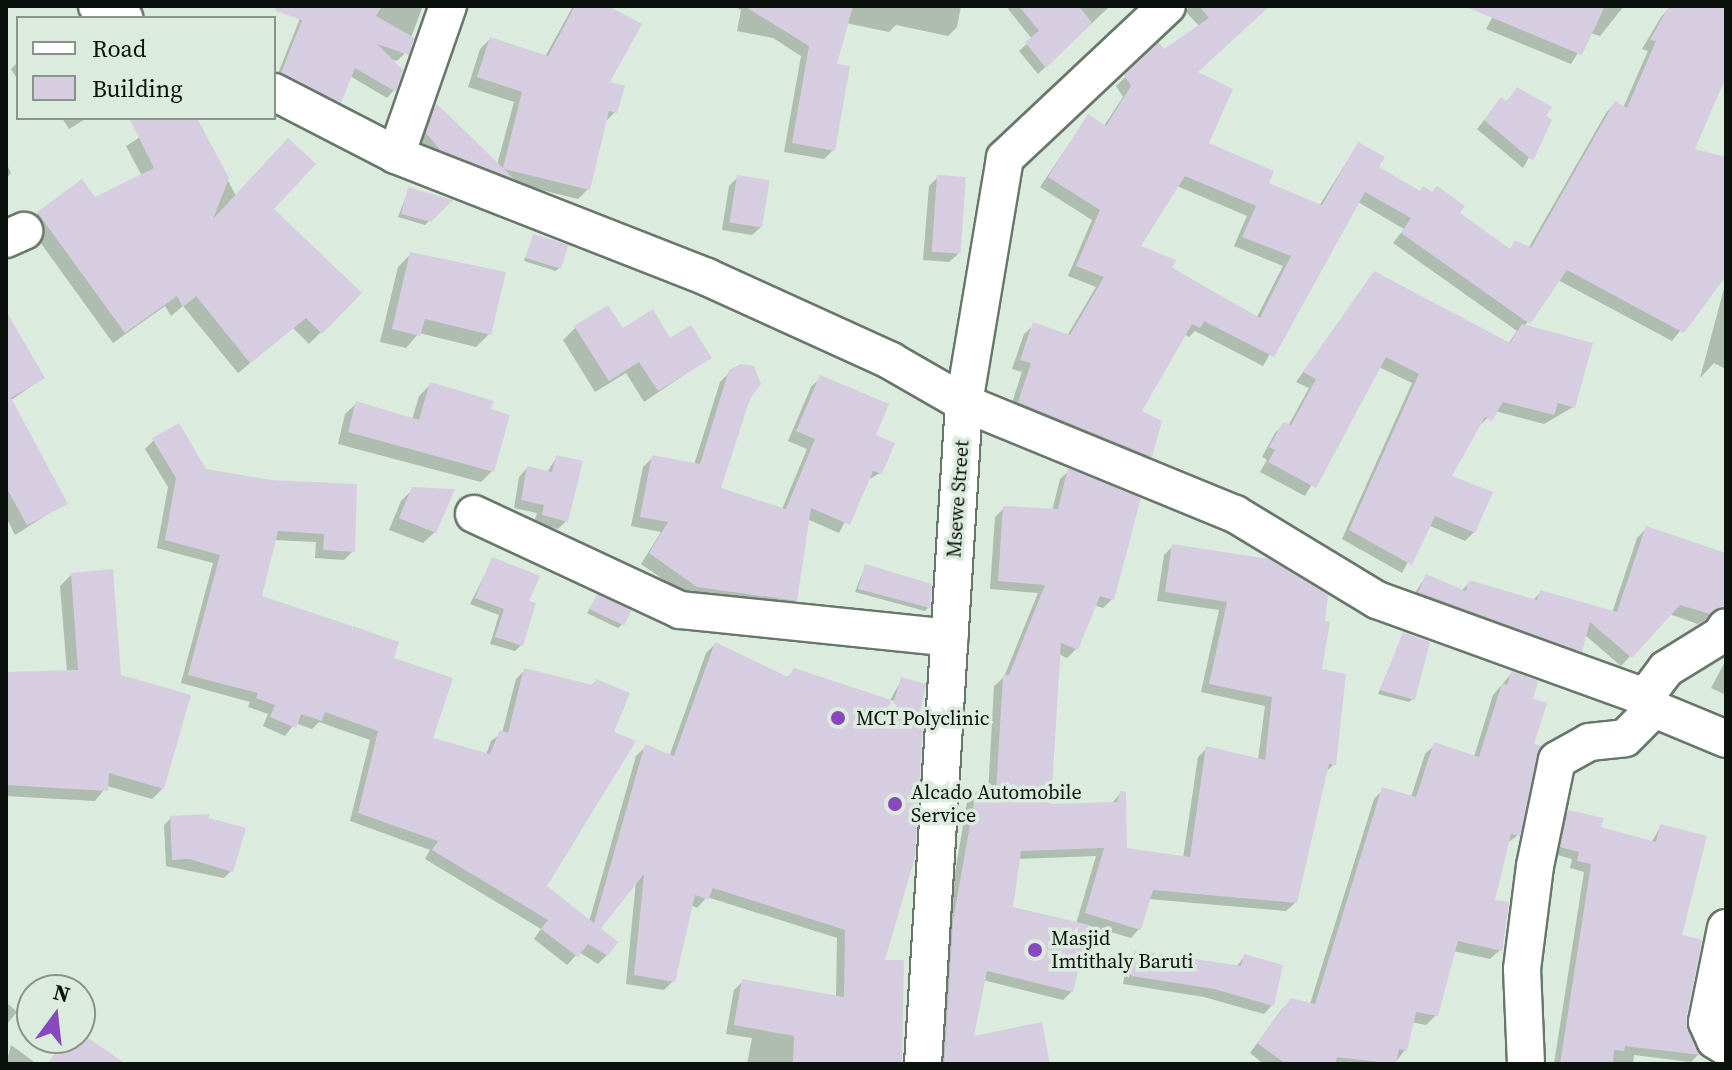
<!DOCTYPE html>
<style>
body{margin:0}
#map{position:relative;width:1732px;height:1070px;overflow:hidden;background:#dbebdd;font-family:"Source Serif 4",serif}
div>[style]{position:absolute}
.shadow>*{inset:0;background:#0003}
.building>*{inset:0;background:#d6cee0;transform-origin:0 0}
.roads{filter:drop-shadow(2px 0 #69776b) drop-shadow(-2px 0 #69776b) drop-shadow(0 2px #69776b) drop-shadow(0 -2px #69776b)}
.minor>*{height:36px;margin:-18px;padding:0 18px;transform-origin:18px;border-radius:18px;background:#fff}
.dots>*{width:22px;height:22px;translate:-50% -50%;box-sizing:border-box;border:4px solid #dbebdd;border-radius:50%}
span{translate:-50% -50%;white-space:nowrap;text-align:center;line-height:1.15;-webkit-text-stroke:7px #dbebdd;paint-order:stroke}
.street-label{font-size:20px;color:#0b110c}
.poi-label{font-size:20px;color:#0b110c}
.left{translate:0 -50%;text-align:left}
.frame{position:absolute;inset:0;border:8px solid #0b110c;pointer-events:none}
.legend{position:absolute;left:16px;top:16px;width:260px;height:104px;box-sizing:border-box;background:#dbebdd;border:2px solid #889489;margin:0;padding:10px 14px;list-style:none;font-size:24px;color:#0b110c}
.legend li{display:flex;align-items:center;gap:16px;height:40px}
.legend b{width:40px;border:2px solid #889489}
.north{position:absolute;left:16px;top:974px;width:80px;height:80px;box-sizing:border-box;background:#dbebdd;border:2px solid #889489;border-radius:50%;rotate:15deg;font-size:22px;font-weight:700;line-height:32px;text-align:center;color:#0b110c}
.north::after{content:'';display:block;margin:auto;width:28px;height:36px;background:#8949be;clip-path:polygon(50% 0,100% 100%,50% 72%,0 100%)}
</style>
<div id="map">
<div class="shadow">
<div style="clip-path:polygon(290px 6px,423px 6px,405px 53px,397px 61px,387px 58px,394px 90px,387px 98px,350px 76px,331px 109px,275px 81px,303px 11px)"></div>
<div style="clip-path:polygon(573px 6px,603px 6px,607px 83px,615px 112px,605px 122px,588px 189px,578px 199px,509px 182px,417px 144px,427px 115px,436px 106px,497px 165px,514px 102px,468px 87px,480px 49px,490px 39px,545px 57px)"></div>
<div style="clip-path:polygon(734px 6px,961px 6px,957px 27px,948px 36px,896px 25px,889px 32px,846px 23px,835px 66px,833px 150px,824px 159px,784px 152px,801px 56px,773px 38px,737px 31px,741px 10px)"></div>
<div style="clip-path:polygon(1011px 6px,1110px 6px,1038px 74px,1019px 51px,1032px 39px,1008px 9px)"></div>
<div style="clip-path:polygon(evenodd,1191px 6px,1255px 6px,1195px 73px,1206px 144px,1266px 184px,1319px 206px,1358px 144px,1377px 168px,1509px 250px,1516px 243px,1528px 249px,1606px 113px,1615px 103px,1623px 108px,1648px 51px,1642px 49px,1661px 17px,1670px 7px,1726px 6px,1726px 72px,1693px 150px,1726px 159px,1726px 273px,1672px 341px,1558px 280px,1524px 327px,1573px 407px,1544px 424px,1495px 411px,1478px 427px,1449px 477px,1474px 532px,1465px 541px,1428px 525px,1402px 573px,1342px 539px,1412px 383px,1379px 367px,1305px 496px,1260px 472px,1267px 460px,1262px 457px,1275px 433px,1284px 424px,1288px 426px,1309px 388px,1296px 382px,1375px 274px,1508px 344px,1517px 331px,1393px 243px,1404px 229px,1358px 202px,1263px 366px,1195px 331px,1189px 337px,1184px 334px,1139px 412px,1159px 422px,1150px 456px,1141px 466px,1009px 412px,1022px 372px,1012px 369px,1024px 334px,1034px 325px,1067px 336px,1096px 287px,1068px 276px,1092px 220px,1040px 187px,1088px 116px,1104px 126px,1123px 97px,1116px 86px,1158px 46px,1163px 52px,1200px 27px,1185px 11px,1191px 6px,1177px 186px,1247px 216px,1234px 246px,1283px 266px,1256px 319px,1138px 247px,1177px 186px)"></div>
<div style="clip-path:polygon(1499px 6px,1624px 6px,1600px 36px,1590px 33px,1571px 64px,1486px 29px)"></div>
<div style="clip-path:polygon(18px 62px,18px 80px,11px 69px)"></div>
<div style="clip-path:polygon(1517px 90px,1549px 108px,1543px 116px,1549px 121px,1523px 168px,1477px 129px,1501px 99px,1506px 102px)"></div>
<div style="clip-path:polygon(62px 118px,87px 118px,69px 129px)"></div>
<div style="clip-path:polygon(170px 118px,195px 118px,236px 196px,360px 293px,309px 344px,293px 328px,238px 373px,183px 306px,171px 316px,165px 306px,113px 343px,27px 224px,38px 213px,95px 199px,142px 176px,126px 146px)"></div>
<div style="clip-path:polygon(6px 163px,11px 173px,6px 179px)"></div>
<div style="clip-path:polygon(738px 177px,761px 227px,752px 235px,722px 230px,729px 186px)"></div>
<div style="clip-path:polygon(938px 177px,958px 254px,949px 262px,923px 260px,929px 186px)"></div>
<div style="clip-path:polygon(409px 189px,449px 201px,425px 225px,398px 217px)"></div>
<div style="clip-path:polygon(534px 236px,560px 267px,556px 271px,524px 261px)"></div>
<div style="clip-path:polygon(411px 254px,489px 334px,476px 347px,419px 333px,406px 348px,380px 342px,398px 267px)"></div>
<div style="clip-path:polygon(1726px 281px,1726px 369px,1714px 363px,1700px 378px)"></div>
<div style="clip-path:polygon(6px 315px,43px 378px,10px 401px,65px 503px,15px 535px,6px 517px)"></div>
<div style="clip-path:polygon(576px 327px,622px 331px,709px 358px,644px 402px,626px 373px,595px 392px,563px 340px)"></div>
<div style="clip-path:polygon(730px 372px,748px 398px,719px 489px,782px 509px,807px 449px,788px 441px,811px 387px,821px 377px,874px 436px,880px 473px,866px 481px,839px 533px,807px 519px,795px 600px,786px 610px,687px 596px,641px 564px,661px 532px,631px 526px,643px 467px,653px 457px,694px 465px,720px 382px)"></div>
<div style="clip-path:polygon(430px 385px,489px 411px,492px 471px,481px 482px,338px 444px,345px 414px,357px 403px,412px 420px,419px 396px)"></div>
<div style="clip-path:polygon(154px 440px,204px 470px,271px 482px,353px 551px,344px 560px,315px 558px,316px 542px,274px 540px,260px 598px,349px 633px,354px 629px,391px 660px,430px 740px,486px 755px,491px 741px,502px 733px,516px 679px,525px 670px,591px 686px,596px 681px,544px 886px,589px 922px,636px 756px,645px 747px,669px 757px,706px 653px,715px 644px,786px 678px,795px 670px,889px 702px,902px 679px,882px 962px,899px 1064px,747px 1064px,752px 1038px,726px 1034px,734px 990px,743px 981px,836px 997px,837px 938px,707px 897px,697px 908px,691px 905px,673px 981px,664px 990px,626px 984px,636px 881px,598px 929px,607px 955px,598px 964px,579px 952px,567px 965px,534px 939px,541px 929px,425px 859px,430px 850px,350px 821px,370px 740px,319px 722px,312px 729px,295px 723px,285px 736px,263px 726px,268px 714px,248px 707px,250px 702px,181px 683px,213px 563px,157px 548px,168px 487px,145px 449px)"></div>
<div style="clip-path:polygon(557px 457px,566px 521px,558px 529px,534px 523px,537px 513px,514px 508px,519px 477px,527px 468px,547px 472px)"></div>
<div style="clip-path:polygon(evenodd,1069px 471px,1112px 599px,1103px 608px,1094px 605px,1076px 649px,1067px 658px,1058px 654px,1049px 806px,1112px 803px,1121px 793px,1125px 850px,1183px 858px,1198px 757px,1207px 748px,1258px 760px,1265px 706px,1201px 692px,1219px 610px,1157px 601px,1164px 555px,1173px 546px,1320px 671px,1334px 764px,1325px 773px,1296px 902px,1286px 911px,1148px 899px,1139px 929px,1131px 938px,1087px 925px,1072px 991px,1063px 1000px,983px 980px,972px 1039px,1050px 1064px,938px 1064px,945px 931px,967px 802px,976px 793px,988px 794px,994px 686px,1004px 677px,1038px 593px,990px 589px,995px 517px,1004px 508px,1052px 511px,1060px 479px,1069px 471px,1096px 856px,1076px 924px,1010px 908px,1017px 859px,1096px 856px)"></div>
<div style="clip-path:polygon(413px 489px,435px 532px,423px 543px,389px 530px,401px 501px)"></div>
<div style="clip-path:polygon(1647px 528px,1726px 555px,1726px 609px,1698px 624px,1669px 614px,1621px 666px,1585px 635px,1570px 661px,1409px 602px,1426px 576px,1461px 591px,1470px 582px,1532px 601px,1541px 592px,1612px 613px,1637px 538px)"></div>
<div style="clip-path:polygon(493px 559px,527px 602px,521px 645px,515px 651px,490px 644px,499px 615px,470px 604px)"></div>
<div style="clip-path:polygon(865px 566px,928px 608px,925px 611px,855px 592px)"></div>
<div style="clip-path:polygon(71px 575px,163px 788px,152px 799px,107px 786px,95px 801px,6px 796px,6px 674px,67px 672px,60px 586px)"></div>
<div style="clip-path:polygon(597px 597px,622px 625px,618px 628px,587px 613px)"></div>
<div style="clip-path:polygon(1404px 634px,1413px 699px,1409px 702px,1378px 694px)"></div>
<div style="clip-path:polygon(1726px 660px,1726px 695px,1711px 688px)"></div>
<div style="clip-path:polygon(1512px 673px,1530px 700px,1532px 746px,1518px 835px,1506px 844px,1493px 901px,1500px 950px,1490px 959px,1453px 951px,1436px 1015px,1426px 1025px,1411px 1022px,1405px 1050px,1394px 1064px,1264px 1064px,1250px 1053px,1282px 1009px,1292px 1000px,1310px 1004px,1374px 799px,1383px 790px,1411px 797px,1425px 754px,1435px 745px,1474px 757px,1493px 695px)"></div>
<div style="clip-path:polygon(1569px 812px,1599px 829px,1651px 843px,1661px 826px,1680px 936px,1684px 1019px,1699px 1054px,1691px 1062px,1634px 1055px,1633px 1064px,1554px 1064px,1584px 872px,1570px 868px,1572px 859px,1554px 854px,1561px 820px)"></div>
<div style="clip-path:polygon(171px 818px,231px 871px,224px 878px,166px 866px,164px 825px)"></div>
<div style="clip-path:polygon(1136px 952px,1236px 967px,1245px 956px,1272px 1005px,1264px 1014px,1204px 997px,1123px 984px,1127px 960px)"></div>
<div style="clip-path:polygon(6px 1002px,17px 1012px,6px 1025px)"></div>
<div style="clip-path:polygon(11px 1045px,37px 1064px,6px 1064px)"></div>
</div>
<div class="building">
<div style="clip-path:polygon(276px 6px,382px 6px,376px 16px,415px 38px,409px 55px,377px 44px,403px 70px,396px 92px,355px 68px,341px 103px,281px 73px,302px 20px,276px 11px)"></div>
<div style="clip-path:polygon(575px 6px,608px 6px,642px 24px,610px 82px,625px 86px,617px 113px,609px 111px,590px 190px,504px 169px,514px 179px,440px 150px,426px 133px,436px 103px,503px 168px,522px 92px,477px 77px,490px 37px,548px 56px)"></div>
<div style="clip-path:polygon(744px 6px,853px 6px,837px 64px,850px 66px,835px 151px,792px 143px,809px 46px)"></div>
<div style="clip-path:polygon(1019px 6px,1079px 6px,1092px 23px,1046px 68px,1025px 42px,1039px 31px)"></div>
<div style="clip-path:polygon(evenodd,1199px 6px,1270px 6px,1198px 72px,1233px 89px,1209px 143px,1274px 171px,1269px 183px,1322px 205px,1358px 142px,1385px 157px,1379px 167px,1420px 191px,1423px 186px,1432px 192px,1437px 186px,1465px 206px,1460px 213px,1510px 249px,1515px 240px,1531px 248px,1615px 101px,1627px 108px,1656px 41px,1650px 40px,1669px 6px,1726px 6px,1726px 77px,1695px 149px,1726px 157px,1726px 276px,1684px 333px,1567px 270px,1530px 324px,1401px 233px,1411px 218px,1365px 192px,1274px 357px,1204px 321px,1200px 328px,1192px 324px,1142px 411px,1162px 421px,1152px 457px,1018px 402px,1031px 363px,1020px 360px,1033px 322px,1070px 335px,1104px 277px,1076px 266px,1100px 210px,1048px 177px,1088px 114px,1106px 126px,1131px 86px,1124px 75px,1159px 42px,1164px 49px,1209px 18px,1199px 6px,1185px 176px,1256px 206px,1242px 237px,1291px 256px,1260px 318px,1172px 268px,1176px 260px,1141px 246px,1185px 176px)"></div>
<div style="clip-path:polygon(1464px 6px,1605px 6px,1582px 55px)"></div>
<div style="clip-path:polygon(1517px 87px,1552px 107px,1546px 116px,1552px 120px,1533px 161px,1484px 120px,1501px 97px,1507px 101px)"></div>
<div style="clip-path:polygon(129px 118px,197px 118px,229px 178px,213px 219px,288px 138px,316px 164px,274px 209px,362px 293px,322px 334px,306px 318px,250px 363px,196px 296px,183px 307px,177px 296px,125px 333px,37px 212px,82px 179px,95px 197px,154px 168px)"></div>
<div style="left:737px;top:175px;width:33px;height:48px;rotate:9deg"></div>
<div style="left:937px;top:175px;width:29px;height:77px;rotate:4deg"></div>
<div style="clip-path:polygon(408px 187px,452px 200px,453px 200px,431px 222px,401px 214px)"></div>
<div style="left:533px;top:234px;width:37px;height:25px;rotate:17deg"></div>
<div style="clip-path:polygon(410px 252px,506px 272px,491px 335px,425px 319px,420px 336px,392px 329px)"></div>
<div style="clip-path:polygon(1374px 271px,1510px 343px,1522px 324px,1593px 343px,1575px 408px,1558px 403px,1554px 415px,1503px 402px,1492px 421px,1485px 417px,1452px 476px,1493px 492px,1475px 533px,1435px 516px,1412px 565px,1349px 530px,1419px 374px,1386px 357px,1316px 488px,1268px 462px,1275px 450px,1269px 447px,1283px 422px,1291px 425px,1316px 379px,1303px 372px)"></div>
<div style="clip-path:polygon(608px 305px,623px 328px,653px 309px,670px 338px,691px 325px,712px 358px,658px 391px,639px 362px,609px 381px,574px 326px)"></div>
<div style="clip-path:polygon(6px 311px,45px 378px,11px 398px,68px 504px,27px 525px,6px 487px)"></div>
<div style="clip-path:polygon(741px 364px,754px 366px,761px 384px,750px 399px,721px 488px,786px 509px,815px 439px,796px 431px,820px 375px,889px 404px,876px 435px,895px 443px,882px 474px,873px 471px,850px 525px,811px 508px,797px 601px,697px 587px,649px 553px,668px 522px,640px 517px,652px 455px,700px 464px,729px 370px)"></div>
<div style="clip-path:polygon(430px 382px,494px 401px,491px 409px,510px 415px,494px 472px,348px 432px,356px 401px,419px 420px)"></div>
<div style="clip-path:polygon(179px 423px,206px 469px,271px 480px,357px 484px,355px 552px,323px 550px,324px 534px,278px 531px,262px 596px,352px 626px,352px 631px,353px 626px,399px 642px,394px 658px,453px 678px,433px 738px,490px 754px,500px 730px,508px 733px,524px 668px,593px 685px,596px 679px,630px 693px,614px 732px,636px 741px,547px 886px,594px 923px,645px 744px,674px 756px,715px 642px,788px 677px,794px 668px,894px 701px,901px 677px,926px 684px,918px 722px,923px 723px,915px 857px,885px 960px,904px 960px,902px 1064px,793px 1064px,794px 1036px,734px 1025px,742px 979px,844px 997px,845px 930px,713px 888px,708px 900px,695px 895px,675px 982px,634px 975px,644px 874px,601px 928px,618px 942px,608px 956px,588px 944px,578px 957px,541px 929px,548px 920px,432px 850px,438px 841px,358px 813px,378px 731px,325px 712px,322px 721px,301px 714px,296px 728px,270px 717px,275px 705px,256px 698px,258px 693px,188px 675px,220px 555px,165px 540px,176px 478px,152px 438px)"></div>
<div style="clip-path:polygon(556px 455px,583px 461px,568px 522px,542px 515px,544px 505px,521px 500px,527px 466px,552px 472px)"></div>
<div style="clip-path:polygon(1068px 468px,1141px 498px,1114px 600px,1100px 596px,1078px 650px,1061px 643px,1051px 804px,1117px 802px,1120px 791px,1126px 792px,1127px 848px,1190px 857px,1206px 746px,1265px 760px,1272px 697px,1209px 684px,1227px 602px,1165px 592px,1172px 544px,1269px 559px,1328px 595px,1325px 621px,1330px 622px,1322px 669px,1346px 674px,1336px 765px,1329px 764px,1297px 903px,1153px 890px,1141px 930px,1085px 913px,1104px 848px,1021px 851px,1013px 907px,1089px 925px,1073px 992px,987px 971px,974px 1036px,1042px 1022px,1050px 1064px,944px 1064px,953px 921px,976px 791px,996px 792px,1003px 675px,1009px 675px,1045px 585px,998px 581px,1003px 506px,1058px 509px)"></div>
<div style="clip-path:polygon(412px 487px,455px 489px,436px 533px,399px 518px)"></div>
<div style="clip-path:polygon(1646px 526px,1726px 553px,1726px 606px,1710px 614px,1680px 605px,1632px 658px,1590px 622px,1582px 652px,1418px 592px,1426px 574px,1466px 591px,1469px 580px,1537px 600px,1540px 590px,1617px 612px)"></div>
<div style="clip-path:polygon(492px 557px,540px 576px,529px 601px,536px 603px,523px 646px,495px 637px,504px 609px,475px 598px)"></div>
<div style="clip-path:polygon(865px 564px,932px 584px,930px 608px,858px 589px)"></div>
<div style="clip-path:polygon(113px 569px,121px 675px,191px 695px,164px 789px,109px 773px,108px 791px,6px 785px,6px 672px,78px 670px,71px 573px)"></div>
<div style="left:597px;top:594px;width:38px;height:17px;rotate:25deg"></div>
<div style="clip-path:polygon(1403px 632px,1430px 642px,1415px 700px,1380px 690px)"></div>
<div style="clip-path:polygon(1512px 671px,1538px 681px,1533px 699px,1547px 703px,1534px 744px,1542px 746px,1520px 836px,1511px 834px,1495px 900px,1509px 902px,1502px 951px,1458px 941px,1438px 1016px,1416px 1012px,1407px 1051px,1399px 1049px,1396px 1064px,1337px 1057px,1335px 1064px,1286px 1064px,1257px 1043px,1291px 998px,1315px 1004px,1382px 787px,1416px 797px,1434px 742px,1479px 757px,1502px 683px,1507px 685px)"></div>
<div style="clip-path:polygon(1568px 810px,1604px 818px,1601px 827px,1656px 842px,1660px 824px,1707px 836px,1682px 935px,1702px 940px,1686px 1019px,1701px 1055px,1625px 1046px,1624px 1051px,1614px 1050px,1613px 1064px,1560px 1064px,1591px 864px,1577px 861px,1579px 852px,1560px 847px)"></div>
<div style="clip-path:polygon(209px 814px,209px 818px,246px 828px,233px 872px,189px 859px,172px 860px,170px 816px)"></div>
<div style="clip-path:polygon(1135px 950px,1241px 966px,1244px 954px,1283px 965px,1274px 1006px,1214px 989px,1131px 976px)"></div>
<div style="clip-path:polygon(66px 1038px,88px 1038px,126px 1064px,47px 1064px)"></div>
</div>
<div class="roads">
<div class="minor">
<div style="left:97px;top:6px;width:30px;rotate:24deg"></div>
<div style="left:274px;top:92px;width:137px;rotate:27.3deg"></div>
<div style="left:396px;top:155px;width:334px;rotate:21.4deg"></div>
<div style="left:707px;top:277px;width:202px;rotate:24.5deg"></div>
<div style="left:891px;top:361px;width:84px;rotate:29.9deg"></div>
<div style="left:964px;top:403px;width:293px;rotate:22.3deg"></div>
<div style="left:1235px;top:514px;width:166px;rotate:31.2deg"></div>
<div style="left:1377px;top:600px;width:285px;rotate:19.9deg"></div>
<div style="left:1645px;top:697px;width:15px;rotate:53deg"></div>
<div style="left:1654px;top:709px;width:78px;rotate:22.6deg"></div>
<div style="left:396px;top:155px;width:158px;rotate:-70.8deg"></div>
<div style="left:6px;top:239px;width:20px;rotate:-24deg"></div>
<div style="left:474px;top:514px;width:227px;rotate:25deg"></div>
<div style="left:680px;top:610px;width:271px;rotate:5.9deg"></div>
<div style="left:1645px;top:697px;width:35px;rotate:-53deg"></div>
<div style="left:1666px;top:669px;width:65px;rotate:-31.7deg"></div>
<div style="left:1721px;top:635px;width:9px;rotate:-58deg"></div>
<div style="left:1726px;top:928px;width:96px;rotate:101.4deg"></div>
<div style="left:1707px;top:1022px;width:20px;rotate:66deg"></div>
<div style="left:1715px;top:1040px;width:13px;rotate:32deg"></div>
<div style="left:923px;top:1064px;width:662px;rotate:-86.45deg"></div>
<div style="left:964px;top:403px;width:248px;rotate:-80.5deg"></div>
<div style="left:1005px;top:158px;width:222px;rotate:-43.2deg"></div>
<div style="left:1526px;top:1064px;width:95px;rotate:-92.4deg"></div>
<div style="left:1522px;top:969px;width:104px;rotate:-82.8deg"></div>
<div style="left:1535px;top:866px;width:108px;rotate:-78.3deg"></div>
<div style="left:1557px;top:760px;width:37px;rotate:-29deg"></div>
<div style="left:1589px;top:742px;width:36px;rotate:-6deg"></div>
<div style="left:1625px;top:738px;width:41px;rotate:-45deg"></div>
</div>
</div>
<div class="dots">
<div style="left:838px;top:718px;background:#8949be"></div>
<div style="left:895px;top:804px;background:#8949be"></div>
<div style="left:1035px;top:950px;background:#8949be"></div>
</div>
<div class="street-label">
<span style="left:958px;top:499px;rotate:-86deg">Msewe Street</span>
</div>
<div class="poi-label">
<span class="left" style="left:856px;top:718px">MCT Polyclinic</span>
<span class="left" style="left:911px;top:804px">Alcado Automobile<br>Service</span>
<span class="left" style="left:1051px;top:950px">Masjid<br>Imtithaly Baruti</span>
</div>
<div class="frame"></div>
<ul class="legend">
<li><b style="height:10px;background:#fff"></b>Road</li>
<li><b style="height:22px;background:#d6cee0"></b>Building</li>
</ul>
<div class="north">N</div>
</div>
